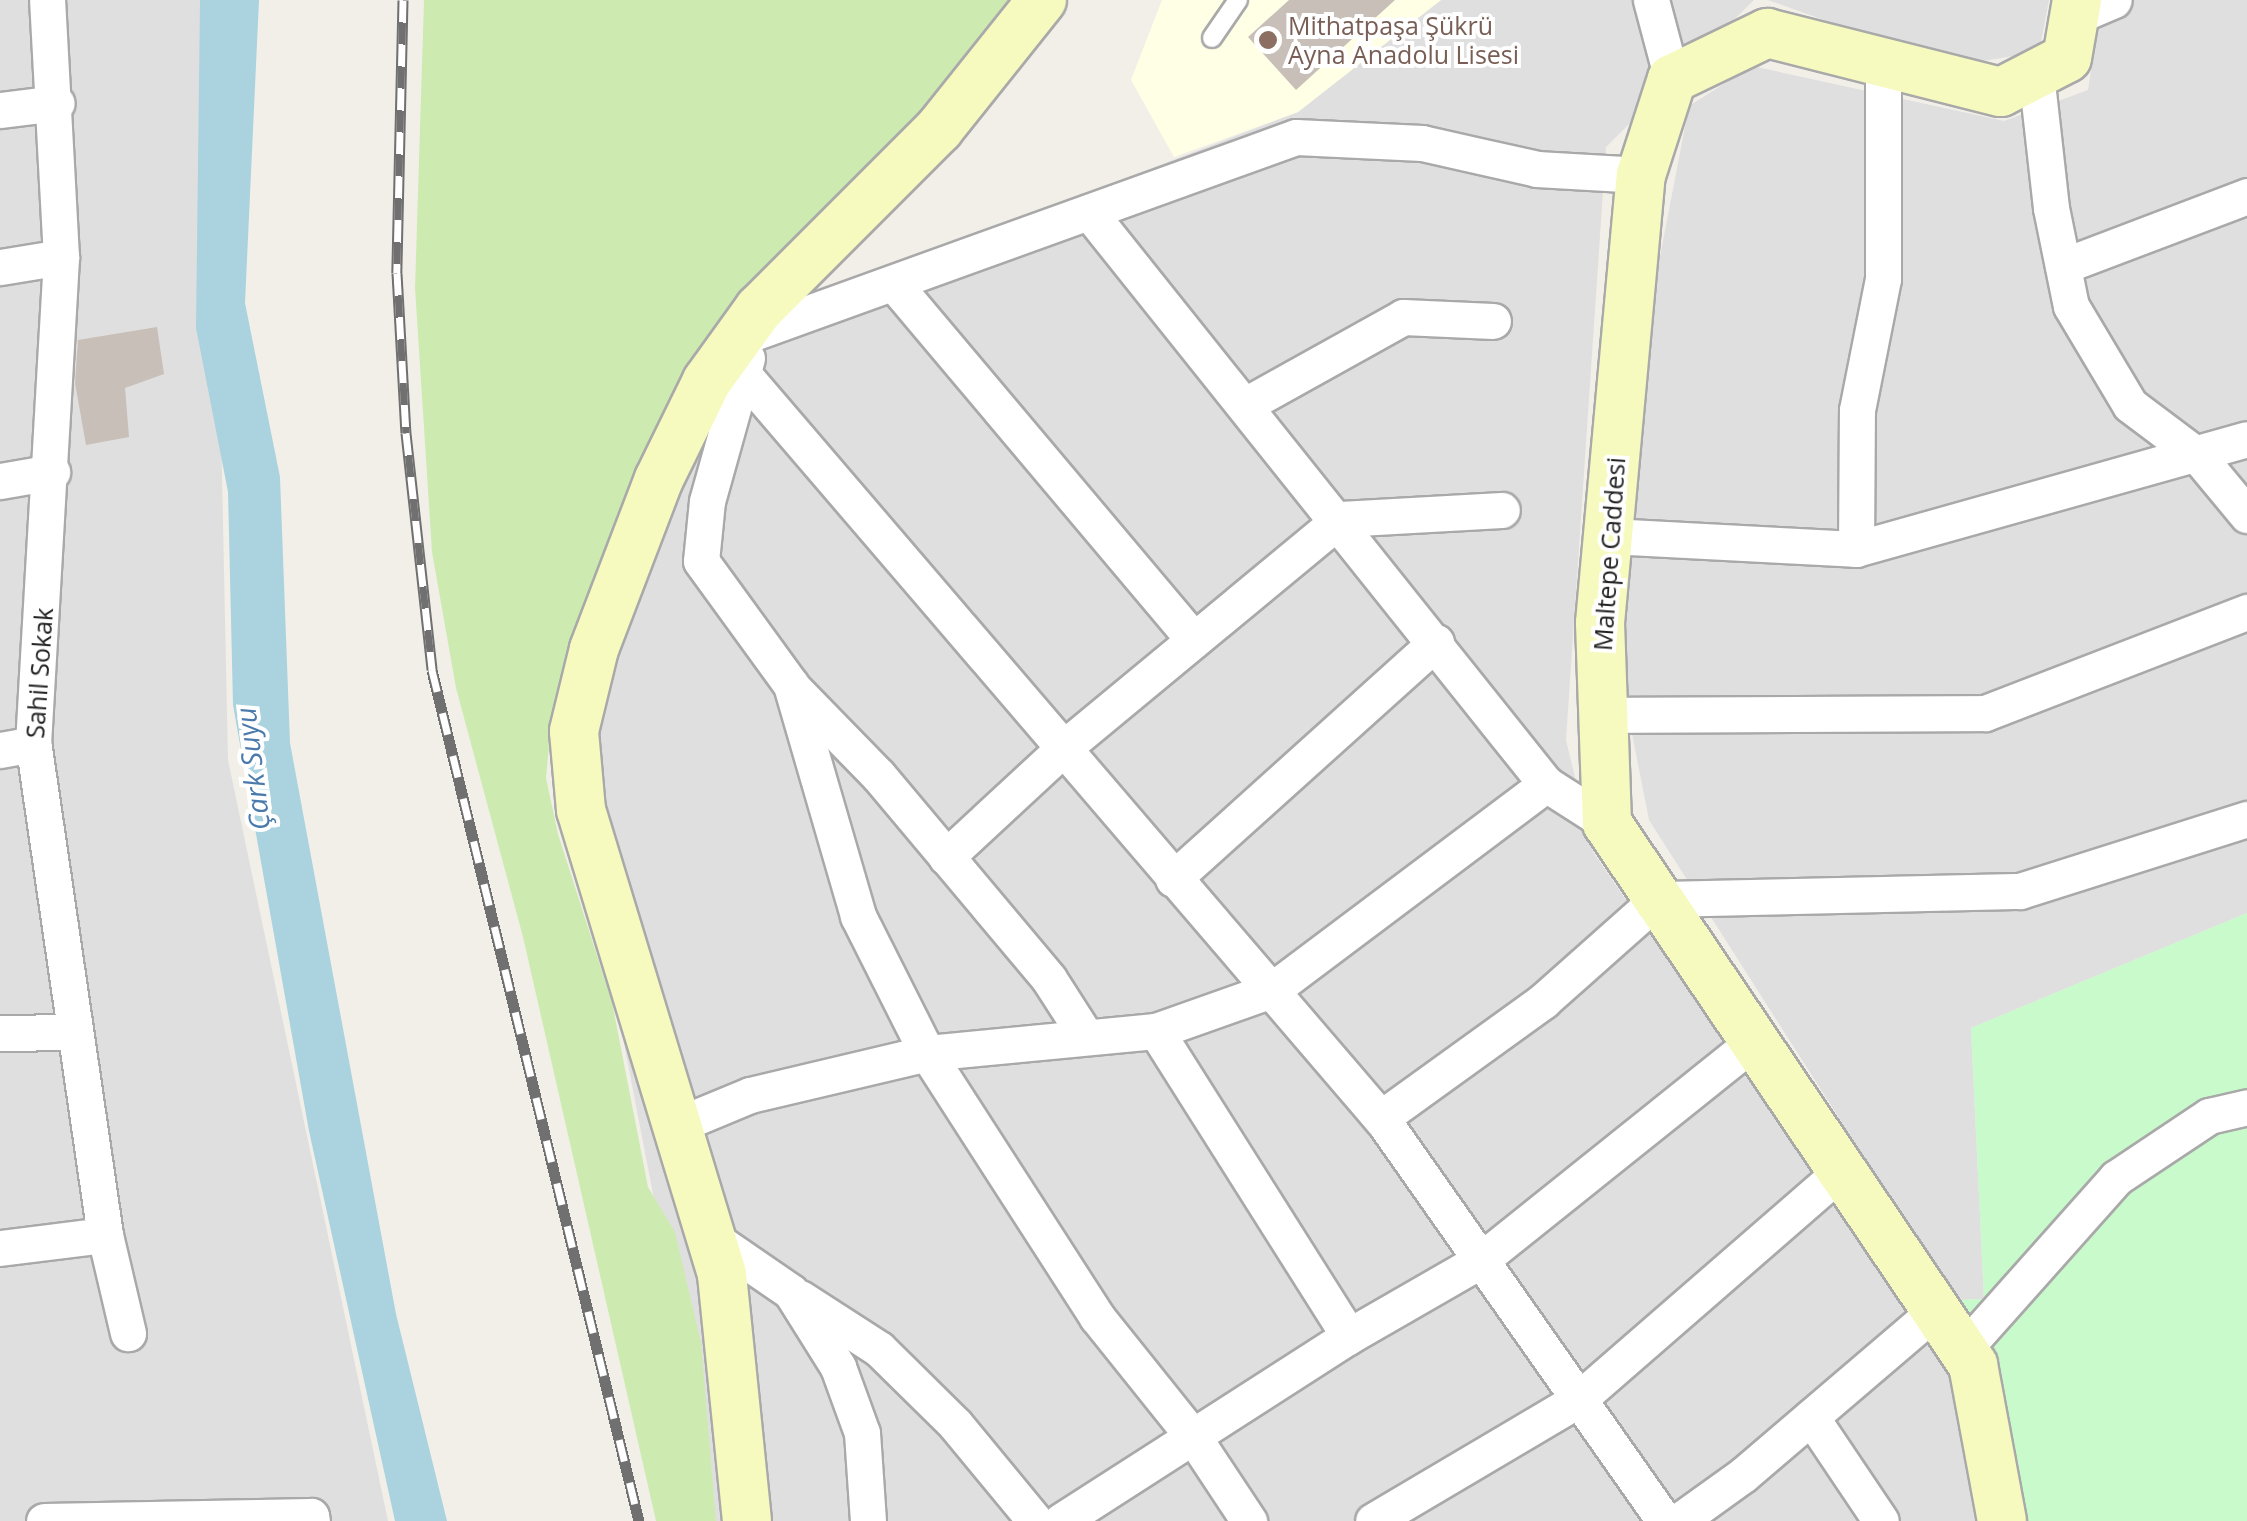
<!DOCTYPE html>
<meta charset="utf-8">
<style>
body{margin:0}
#map{position:relative;width:2247px;height:1521px;overflow:hidden;background:#f2efe9;font-family:"Open Sans",sans-serif}
div>[style]{position:absolute}
.residential>*{inset:0;background:#e0dfdf}
.education>*{inset:0;background:#ffffe5}
.grass>*{inset:0;background:#cdebb0}
.park>*{inset:0;background:#c8facc}
.water>*{inset:0;background:#aad3df}
.building>*{inset:0;background:#c7bfb8}
.roads{filter:drop-shadow(2px 0 #a9a9a9) drop-shadow(-2px 0 #a9a9a9) drop-shadow(0 2px #a9a9a9) drop-shadow(0 -2px #a9a9a9)}
.lane>*{height:18px;margin:-9px;padding:0 9px;transform-origin:9px;border-radius:9px;background:#fff}
.street>*{height:35px;margin:-17.5px;padding:0 17.5px;transform-origin:17.5px;border-radius:17.5px;background:#fff}
.secondary>*{height:48px;margin:-24px;padding:0 24px;transform-origin:24px;border-radius:24px;background:#f7fabf}
.rail>*{height:11px;margin-top:-5.5px;transform-origin:0;background:repeating-linear-gradient(90deg,#fff 0 22px,#707070 0 44px);box-sizing:border-box;border-block:2px solid #707070}
.dots>*{width:28px;height:28px;translate:-50% -50%;box-sizing:border-box;border:5px solid #fff;border-radius:50%}
span{translate:-50% -50%;white-space:nowrap;text-align:center;line-height:1.15;-webkit-text-stroke:8px #fff;paint-order:stroke}
.education-label{font-size:25px;color:#785e54}
.left{translate:0 -50%;text-align:left}
.street-label{font-size:25px;color:#222}
.water-label{font-size:28px;color:#4a7aab;font-style:italic}
</style>
<div id="map">
<div class="residential">
<div style="clip-path:polygon(0 0,212px 0,228px 760px,388px 1521px,0 1521px)"></div>
<div style="clip-path:polygon(1441px 0,1754px 0,1606px 147px,1566px 740px,1593px 852px,1948px 1366px,1978px 1521px,716px 1521px,569px 758px,743px 325px,1298px 112px)"></div>
<div style="clip-path:polygon(1768px 0,2049px 0,2039px 52px,1952px 66px)"></div>
<div style="clip-path:polygon(2102px 0,2247px 0,2247px 913px,1971px 1028px,1984px 1299px,1955px 1300px,1649px 820px,1622px 683px,1651px 303px,1689px 106px,1752px 66px,2004px 121px,2088px 90px)"></div>
</div>
<div class="education">
<div style="clip-path:polygon(1162px 0,1441px 0,1298px 112px,1174px 157px,1131px 80px)"></div>
</div>
<div class="grass">
<div style="clip-path:polygon(424px 0,1012px 0,993px 33px,676px 393px,636px 473px,552px 713px,546px 778px,558px 834px,612px 1002px,648px 1187px,675px 1232px,701px 1343px,716px 1521px,656px 1521px,523px 937px,456px 688px,432px 552px,415px 288px)"></div>
</div>
<div class="park">
<div style="clip-path:polygon(2247px 913px,2247px 1521px,2024px 1521px,2009px 1418px,1955px 1300px,1984px 1299px,1971px 1028px)"></div>
</div>
<div class="water">
<div style="clip-path:polygon(200px 0,259px 0,245px 303px,280px 477px,290px 743px,396px 1314px,447px 1521px,395px 1521px,309px 1131px,233px 705px,228px 492px,196px 328px)"></div>
</div>
<div class="building">
<div style="clip-path:polygon(1289px 0,1395px 0,1296px 90px,1248px 37px)"></div>
<div style="clip-path:polygon(157px 327px,164px 374px,125px 388px,129px 437px,86px 445px,75px 383px,78px 340px)"></div>
</div>
<div class="roads">
<div class="lane">
<div style="left:1212px;top:38px;width:46px;rotate:-55.6deg"></div>
</div>
<div class="street">
<div style="left:1651px;top:0;width:82px;rotate:75.1deg"></div>
<div style="left:2074px;top:17px;width:43px;rotate:-23deg"></div>
<div style="left:2036px;top:74px;width:135px;rotate:83.6deg"></div>
<div style="left:2051px;top:208px;width:100px;rotate:78.5deg"></div>
<div style="left:2071px;top:306px;width:115px;rotate:59.2deg"></div>
<div style="left:2130px;top:405px;width:85px;rotate:36.9deg"></div>
<div style="left:2198px;top:456px;width:77px;rotate:50.3deg"></div>
<div style="left:0;top:110px;width:57px;rotate:-7deg"></div>
<div style="left:1089px;top:212px;width:732px;rotate:51.38deg"></div>
<div style="left:1546px;top:784px;width:72px;rotate:32.6deg"></div>
<div style="left:2063px;top:266px;width:197px;rotate:-20.8deg"></div>
<div style="left:0;top:267px;width:62px;rotate:-9.3deg"></div>
<div style="left:895px;top:285px;width:464px;rotate:49.9deg"></div>
<div style="left:753px;top:333px;width:577px;rotate:-19.85deg"></div>
<div style="left:1296px;top:137px;width:126px;rotate:2.7deg"></div>
<div style="left:1422px;top:143px;width:118px;rotate:12.7deg"></div>
<div style="left:1537px;top:169px;width:104px;rotate:3.3deg"></div>
<div style="left:747px;top:358px;width:148px;rotate:105.6deg"></div>
<div style="left:707px;top:501px;width:60px;rotate:95.7deg"></div>
<div style="left:701px;top:561px;width:153px;rotate:54deg"></div>
<div style="left:791px;top:685px;width:241px;rotate:73.8deg"></div>
<div style="left:858px;top:916px;width:153px;rotate:63.3deg"></div>
<div style="left:927px;top:1053px;width:314px;rotate:57.2deg"></div>
<div style="left:1097px;top:1317px;width:155px;rotate:51.3deg"></div>
<div style="left:1194px;top:1438px;width:100px;rotate:56.5deg"></div>
<div style="left:743px;top:374px;width:985px;rotate:49.41deg"></div>
<div style="left:1384px;top:1122px;width:487px;rotate:54.9deg"></div>
<div style="left:1247px;top:404px;width:179px;rotate:-29.1deg"></div>
<div style="left:1403px;top:317px;width:90px;rotate:2.5deg"></div>
<div style="left:0;top:481px;width:53px;rotate:-9.8deg"></div>
<div style="left:1608px;top:536px;width:248px;rotate:3deg"></div>
<div style="left:1856px;top:549px;width:406px;rotate:-15.7deg"></div>
<div style="left:1856px;top:549px;width:139px;rotate:-89.6deg"></div>
<div style="left:1857px;top:410px;width:134px;rotate:-78.8deg"></div>
<div style="left:1883px;top:279px;width:216px;rotate:-90deg"></div>
<div style="left:795px;top:690px;width:119px;rotate:45.7deg"></div>
<div style="left:878px;top:775px;width:266px;rotate:50deg"></div>
<div style="left:1049px;top:979px;width:67px;rotate:57.3deg"></div>
<div style="left:1603px;top:715px;width:382px;rotate:-0.3deg"></div>
<div style="left:1985px;top:713px;width:281px;rotate:-21.1deg"></div>
<div style="left:0;top:750px;width:34px;rotate:-10deg"></div>
<div style="left:946px;top:857px;width:163px;rotate:-42.8deg"></div>
<div style="left:1066px;top:746px;width:356px;rotate:-39.6deg"></div>
<div style="left:1340px;top:519px;width:162px;rotate:-3.2deg"></div>
<div style="left:1173px;top:879px;width:354px;rotate:-42deg"></div>
<div style="left:1156px;top:1031px;width:361px;rotate:57.7deg"></div>
<div style="left:0;top:1033px;width:72px;rotate:-0.8deg"></div>
<div style="left:1381px;top:1118px;width:200px;rotate:-35.8deg"></div>
<div style="left:1543px;top:1001px;width:154px;rotate:-41.6deg"></div>
<div style="left:1658px;top:899px;width:362px;rotate:-1.3deg"></div>
<div style="left:2020px;top:891px;width:238px;rotate:-17.6deg"></div>
<div style="left:680px;top:1124px;width:76px;rotate:-22.5deg"></div>
<div style="left:750px;top:1095px;width:182px;rotate:-13.3deg"></div>
<div style="left:927px;top:1053px;width:230px;rotate:-5.5deg"></div>
<div style="left:1156px;top:1031px;width:123px;rotate:-19.5deg"></div>
<div style="left:1272px;top:990px;width:343px;rotate:-36.9deg"></div>
<div style="left:105px;top:1235px;width:101px;rotate:76.8deg"></div>
<div style="left:711px;top:1237px;width:97px;rotate:34.5deg"></div>
<div style="left:791px;top:1292px;width:89px;rotate:57.9deg"></div>
<div style="left:838px;top:1367px;width:70px;rotate:70deg"></div>
<div style="left:862px;top:1433px;width:88px;rotate:86.1deg"></div>
<div style="left:0;top:1248px;width:106px;rotate:-7.1deg"></div>
<div style="left:105px;top:1235px;width:496px;rotate:-98.3deg"></div>
<div style="left:33px;top:744px;width:488px;rotate:-86.7deg"></div>
<div style="left:61px;top:257px;width:257px;rotate:-93.1deg"></div>
<div style="left:800px;top:1298px;width:94px;rotate:32.8deg"></div>
<div style="left:879px;top:1349px;width:107px;rotate:44.6deg"></div>
<div style="left:955px;top:1424px;width:126px;rotate:50.5deg"></div>
<div style="left:1963px;top:1350px;width:230px;rotate:-48.3deg"></div>
<div style="left:2116px;top:1178px;width:112px;rotate:-33.7deg"></div>
<div style="left:2209px;top:1116px;width:39px;rotate:-13deg"></div>
<div style="left:1811px;top:1417px;width:125px;rotate:56.1deg"></div>
<div style="left:44px;top:1521px;width:267px;rotate:-1.1deg"></div>
<div style="left:311px;top:1516px;width:5px;rotate:79deg"></div>
<div style="left:1061px;top:1521px;width:342px;rotate:-32.7deg"></div>
<div style="left:1349px;top:1336px;width:152px;rotate:-29.9deg"></div>
<div style="left:1481px;top:1260px;width:350px;rotate:-38.7deg"></div>
<div style="left:1373px;top:1521px;width:239px;rotate:-30.6deg"></div>
<div style="left:1579px;top:1399px;width:347px;rotate:-41deg"></div>
<div style="left:1679px;top:1521px;width:79px;rotate:-35.7deg"></div>
<div style="left:1743px;top:1475px;width:254px;rotate:-40.5deg"></div>
</div>
<div class="secondary">
<div style="left:747px;top:1521px;width:248px;rotate:-95.8deg"></div>
<div style="left:722px;top:1274px;width:485px;rotate:-106.9deg"></div>
<div style="left:581px;top:810px;width:79px;rotate:-95.1deg"></div>
<div style="left:574px;top:731px;width:84px;rotate:-76.3deg"></div>
<div style="left:594px;top:649px;width:182px;rotate:-69.1deg"></div>
<div style="left:659px;top:479px;width:109px;rotate:-63.9deg"></div>
<div style="left:707px;top:381px;width:89px;rotate:-54.2deg"></div>
<div style="left:759px;top:309px;width:255px;rotate:-45deg"></div>
<div style="left:939px;top:129px;width:165px;rotate:-51.4deg"></div>
<div style="left:2002px;top:1521px;width:159px;rotate:-100.5deg"></div>
<div style="left:1973px;top:1365px;width:654px;rotate:-124.03deg"></div>
<div style="left:1607px;top:823px;width:200px;rotate:-92deg"></div>
<div style="left:1600px;top:623px;width:450px;rotate:-84.8deg"></div>
<div style="left:1641px;top:175px;width:101px;rotate:-72.1deg"></div>
<div style="left:1672px;top:79px;width:106px;rotate:-25.8deg"></div>
<div style="left:1767px;top:33px;width:241px;rotate:14.2deg"></div>
<div style="left:2001px;top:92px;width:74px;rotate:-27.3deg"></div>
<div style="left:2067px;top:58px;width:59px;rotate:-80.2deg"></div>
</div>
</div>
<div class="rail">
<div style="left:403px;top:0;width:273px;rotate:91.3deg"></div>
<div style="left:397px;top:273px;width:160px;rotate:86.8deg"></div>
<div style="left:406px;top:433px;width:238px;rotate:83.7deg"></div>
<div style="left:432px;top:670px;width:876px;rotate:76.33deg"></div>
</div>
<div class="dots">
<div style="left:1268px;top:40px;background:#8d6e63"></div>
</div>
<div class="education-label">
<span class="left" style="left:1288px;top:40px">Mithatpaşa Şükrü<br>Ayna Anadolu Lisesi</span>
</div>
<div class="street-label">
<span style="left:1609px;top:554px;rotate:-86deg">Maltepe Caddesi</span>
<span style="left:39px;top:673px;rotate:-86deg">Sahil Sokak</span>
</div>
<div class="water-label">
<span style="left:252px;top:769px;rotate:-97deg">Çark Suyu</span>
</div>
</div>
